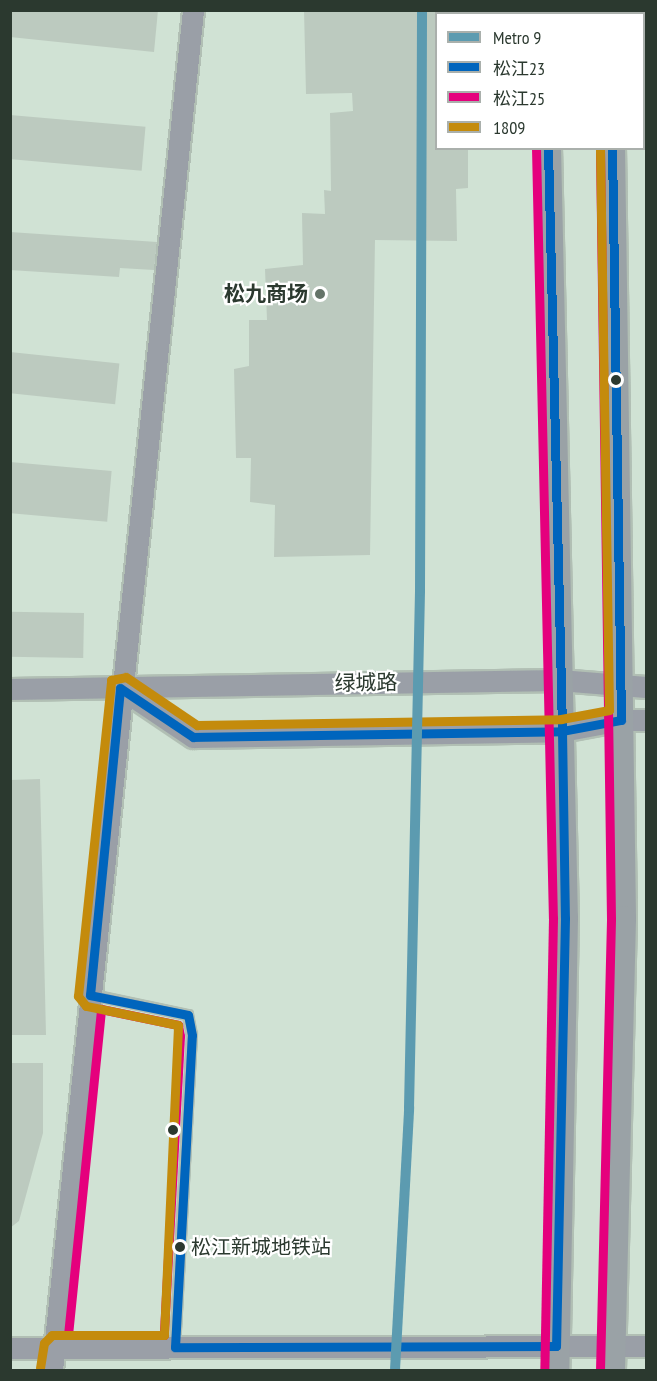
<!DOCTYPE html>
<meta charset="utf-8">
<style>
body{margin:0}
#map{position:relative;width:657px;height:1381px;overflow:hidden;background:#d0e2d4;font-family:"PT Sans Narrow","Noto Sans SC",sans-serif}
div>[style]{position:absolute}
.building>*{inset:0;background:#bccabf;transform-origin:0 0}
.roads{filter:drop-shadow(2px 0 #b1bfb4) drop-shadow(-2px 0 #b1bfb4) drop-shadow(0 2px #b1bfb4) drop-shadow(0 -2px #b1bfb4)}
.service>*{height:8px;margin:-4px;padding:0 4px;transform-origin:4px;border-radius:4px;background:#9a9fa7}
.tertiary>*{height:21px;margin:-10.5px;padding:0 10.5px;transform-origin:10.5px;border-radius:10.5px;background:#9a9fa7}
.primary>*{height:26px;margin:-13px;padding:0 13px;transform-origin:13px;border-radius:13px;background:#9aa2a6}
.bus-1>*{height:9px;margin:-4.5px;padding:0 4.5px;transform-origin:4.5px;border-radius:4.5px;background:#0065bd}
.bus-2>*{height:9px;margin:-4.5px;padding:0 4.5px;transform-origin:4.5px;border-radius:4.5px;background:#e5007d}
.bus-3>*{height:9px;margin:-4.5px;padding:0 4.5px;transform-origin:4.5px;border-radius:4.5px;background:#c48b0c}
.metro-1>*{height:10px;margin:-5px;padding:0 5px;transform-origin:5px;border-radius:5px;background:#5c9bb0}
.dots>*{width:16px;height:16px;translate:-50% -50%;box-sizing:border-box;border:3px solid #fff;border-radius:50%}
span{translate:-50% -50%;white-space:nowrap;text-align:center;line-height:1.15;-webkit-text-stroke:4.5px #fff;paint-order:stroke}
.bus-label{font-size:20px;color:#2b392f}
.left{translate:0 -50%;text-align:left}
.poi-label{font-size:21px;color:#2b392f;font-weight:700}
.right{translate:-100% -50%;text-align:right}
.street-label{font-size:21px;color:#2b392f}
.frame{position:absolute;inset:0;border:12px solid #2b392f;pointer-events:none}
.legend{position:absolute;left:435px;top:12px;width:210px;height:138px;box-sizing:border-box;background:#fff;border:2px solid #aab0ac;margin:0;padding:8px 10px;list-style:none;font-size:18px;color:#2b392f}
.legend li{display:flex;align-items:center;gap:12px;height:30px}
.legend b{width:30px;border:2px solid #aab0ac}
</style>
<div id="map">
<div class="building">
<div style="clip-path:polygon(10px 10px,158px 10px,154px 52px,10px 37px)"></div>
<div style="clip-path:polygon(304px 10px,467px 10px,436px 14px,436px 148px,468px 148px,468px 188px,456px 189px,457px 241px,375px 240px,370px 555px,274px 557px,275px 505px,250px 502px,251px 458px,236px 458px,234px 369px,249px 366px,249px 320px,267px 320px,265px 269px,303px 265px,302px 213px,325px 214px,324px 190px,331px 191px,330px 113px,353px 111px,352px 93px,306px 94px)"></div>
<div style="left:10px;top:115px;width:136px;height:44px;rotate:5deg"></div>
<div style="clip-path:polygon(10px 232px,157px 242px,154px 270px,120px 268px,119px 277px,10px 270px)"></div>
<div style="left:10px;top:352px;width:110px;height:41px;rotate:6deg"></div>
<div style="left:10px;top:462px;width:102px;height:51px;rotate:5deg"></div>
<div style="left:84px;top:613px;width:45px;height:74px;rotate:91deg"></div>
<div style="clip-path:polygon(40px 779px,46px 1035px,10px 1035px,10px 780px)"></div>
<div style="clip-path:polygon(10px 1063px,43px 1063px,43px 1133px,19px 1221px,10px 1228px)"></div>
</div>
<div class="roads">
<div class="service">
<div style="left:92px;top:995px;width:98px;rotate:11.8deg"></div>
<div style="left:188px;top:1015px;width:20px;rotate:79deg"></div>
<div style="left:192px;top:1035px;width:311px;rotate:93.1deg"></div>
</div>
<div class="tertiary">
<div style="left:120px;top:688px;width:88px;rotate:33.9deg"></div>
<div style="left:193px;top:737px;width:369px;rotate:-0.9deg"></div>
<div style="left:562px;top:731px;width:60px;rotate:-10.6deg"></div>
<div style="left:621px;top:720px;width:25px"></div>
<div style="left:10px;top:689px;width:549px;rotate:-0.94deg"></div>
<div style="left:559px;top:680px;width:87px;rotate:4.6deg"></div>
<div style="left:10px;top:1348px;width:636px;rotate:-0.18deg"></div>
<div style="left:52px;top:1370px;width:1367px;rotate:-84.08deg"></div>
</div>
<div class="primary">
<div style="left:546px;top:10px;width:4px;rotate:90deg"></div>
<div style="left:608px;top:10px;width:4px;rotate:90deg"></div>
<div style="left:548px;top:148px;width:770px;rotate:88.74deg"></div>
<div style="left:565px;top:918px;width:452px;rotate:91.1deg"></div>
<div style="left:612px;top:148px;width:771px;rotate:89.18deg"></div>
<div style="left:623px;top:919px;width:451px;rotate:91.4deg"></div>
</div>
</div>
<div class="bus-1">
<div style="left:548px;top:148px;width:583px;rotate:88.62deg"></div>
<div style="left:120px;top:688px;width:88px;rotate:33.9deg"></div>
<div style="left:193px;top:737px;width:369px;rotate:-0.9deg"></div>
<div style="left:562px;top:731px;width:187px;rotate:89.1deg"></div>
<div style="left:565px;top:918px;width:428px;rotate:91.2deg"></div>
<div style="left:556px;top:1346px;width:381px;rotate:179.8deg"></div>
<div style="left:175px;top:1347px;width:312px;rotate:-86.9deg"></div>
<div style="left:192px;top:1035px;width:20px;rotate:-101deg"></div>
<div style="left:188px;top:1015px;width:100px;rotate:-168.5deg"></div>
<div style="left:90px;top:995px;width:308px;rotate:-84.4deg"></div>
<div style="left:562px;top:731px;width:60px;rotate:-10.6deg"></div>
<div style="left:621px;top:720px;width:572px;rotate:-90.9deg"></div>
</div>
<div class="bus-2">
<div style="left:536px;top:148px;width:770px;rotate:88.74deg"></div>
<div style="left:553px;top:918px;width:452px;rotate:91.1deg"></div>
<div style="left:101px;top:1009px;width:79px;rotate:11.7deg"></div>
<div style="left:178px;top:1025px;width:11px;rotate:80deg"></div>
<div style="left:180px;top:1036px;width:299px;rotate:93.1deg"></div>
<div style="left:164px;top:1335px;width:96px;rotate:180deg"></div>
<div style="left:68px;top:1335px;width:328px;rotate:-84.2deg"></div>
<div style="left:600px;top:1370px;width:451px;rotate:-88.6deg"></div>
<div style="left:611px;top:919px;width:771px;rotate:-90.82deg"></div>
</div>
<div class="bus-3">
<div style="left:40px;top:1368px;width:25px;rotate:-81deg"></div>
<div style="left:44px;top:1343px;width:11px;rotate:-45deg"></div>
<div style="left:52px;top:1335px;width:112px"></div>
<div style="left:164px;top:1335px;width:310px;rotate:-87.4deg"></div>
<div style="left:178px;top:1025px;width:94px;rotate:-168.3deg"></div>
<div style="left:86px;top:1006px;width:13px;rotate:-129deg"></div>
<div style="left:78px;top:996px;width:318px;rotate:-84deg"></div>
<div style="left:111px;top:680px;width:15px;rotate:-11deg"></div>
<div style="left:126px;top:677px;width:86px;rotate:34.1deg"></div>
<div style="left:197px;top:725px;width:364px;rotate:-0.9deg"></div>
<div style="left:561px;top:719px;width:49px;rotate:-10.6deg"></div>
<div style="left:609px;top:710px;width:562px;rotate:-90.92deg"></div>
</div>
<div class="metro-1">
<div style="left:395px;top:1370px;width:262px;rotate:-86.9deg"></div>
<div style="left:409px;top:1108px;width:517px;rotate:-88.78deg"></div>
<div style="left:420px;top:591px;width:581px;rotate:-89.8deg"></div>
</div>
<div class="dots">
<div style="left:320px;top:294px;background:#657469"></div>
<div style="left:616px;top:380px;background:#2b392f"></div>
<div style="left:173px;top:1130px;background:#2b392f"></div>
<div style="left:180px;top:1247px;background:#2b392f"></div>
</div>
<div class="bus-label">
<span class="left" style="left:191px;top:1247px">松江新城地铁站</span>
</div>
<div class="poi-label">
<span class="right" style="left:308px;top:294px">松九商场</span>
</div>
<div class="street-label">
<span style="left:366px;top:683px;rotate:-1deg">绿城路</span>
</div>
<div class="frame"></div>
<ul class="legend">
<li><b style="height:8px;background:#5c9bb0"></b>Metro 9</li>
<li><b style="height:8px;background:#0065bd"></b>松江23</li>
<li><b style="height:8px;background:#e5007d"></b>松江25</li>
<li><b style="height:8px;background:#c48b0c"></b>1809</li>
</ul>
</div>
